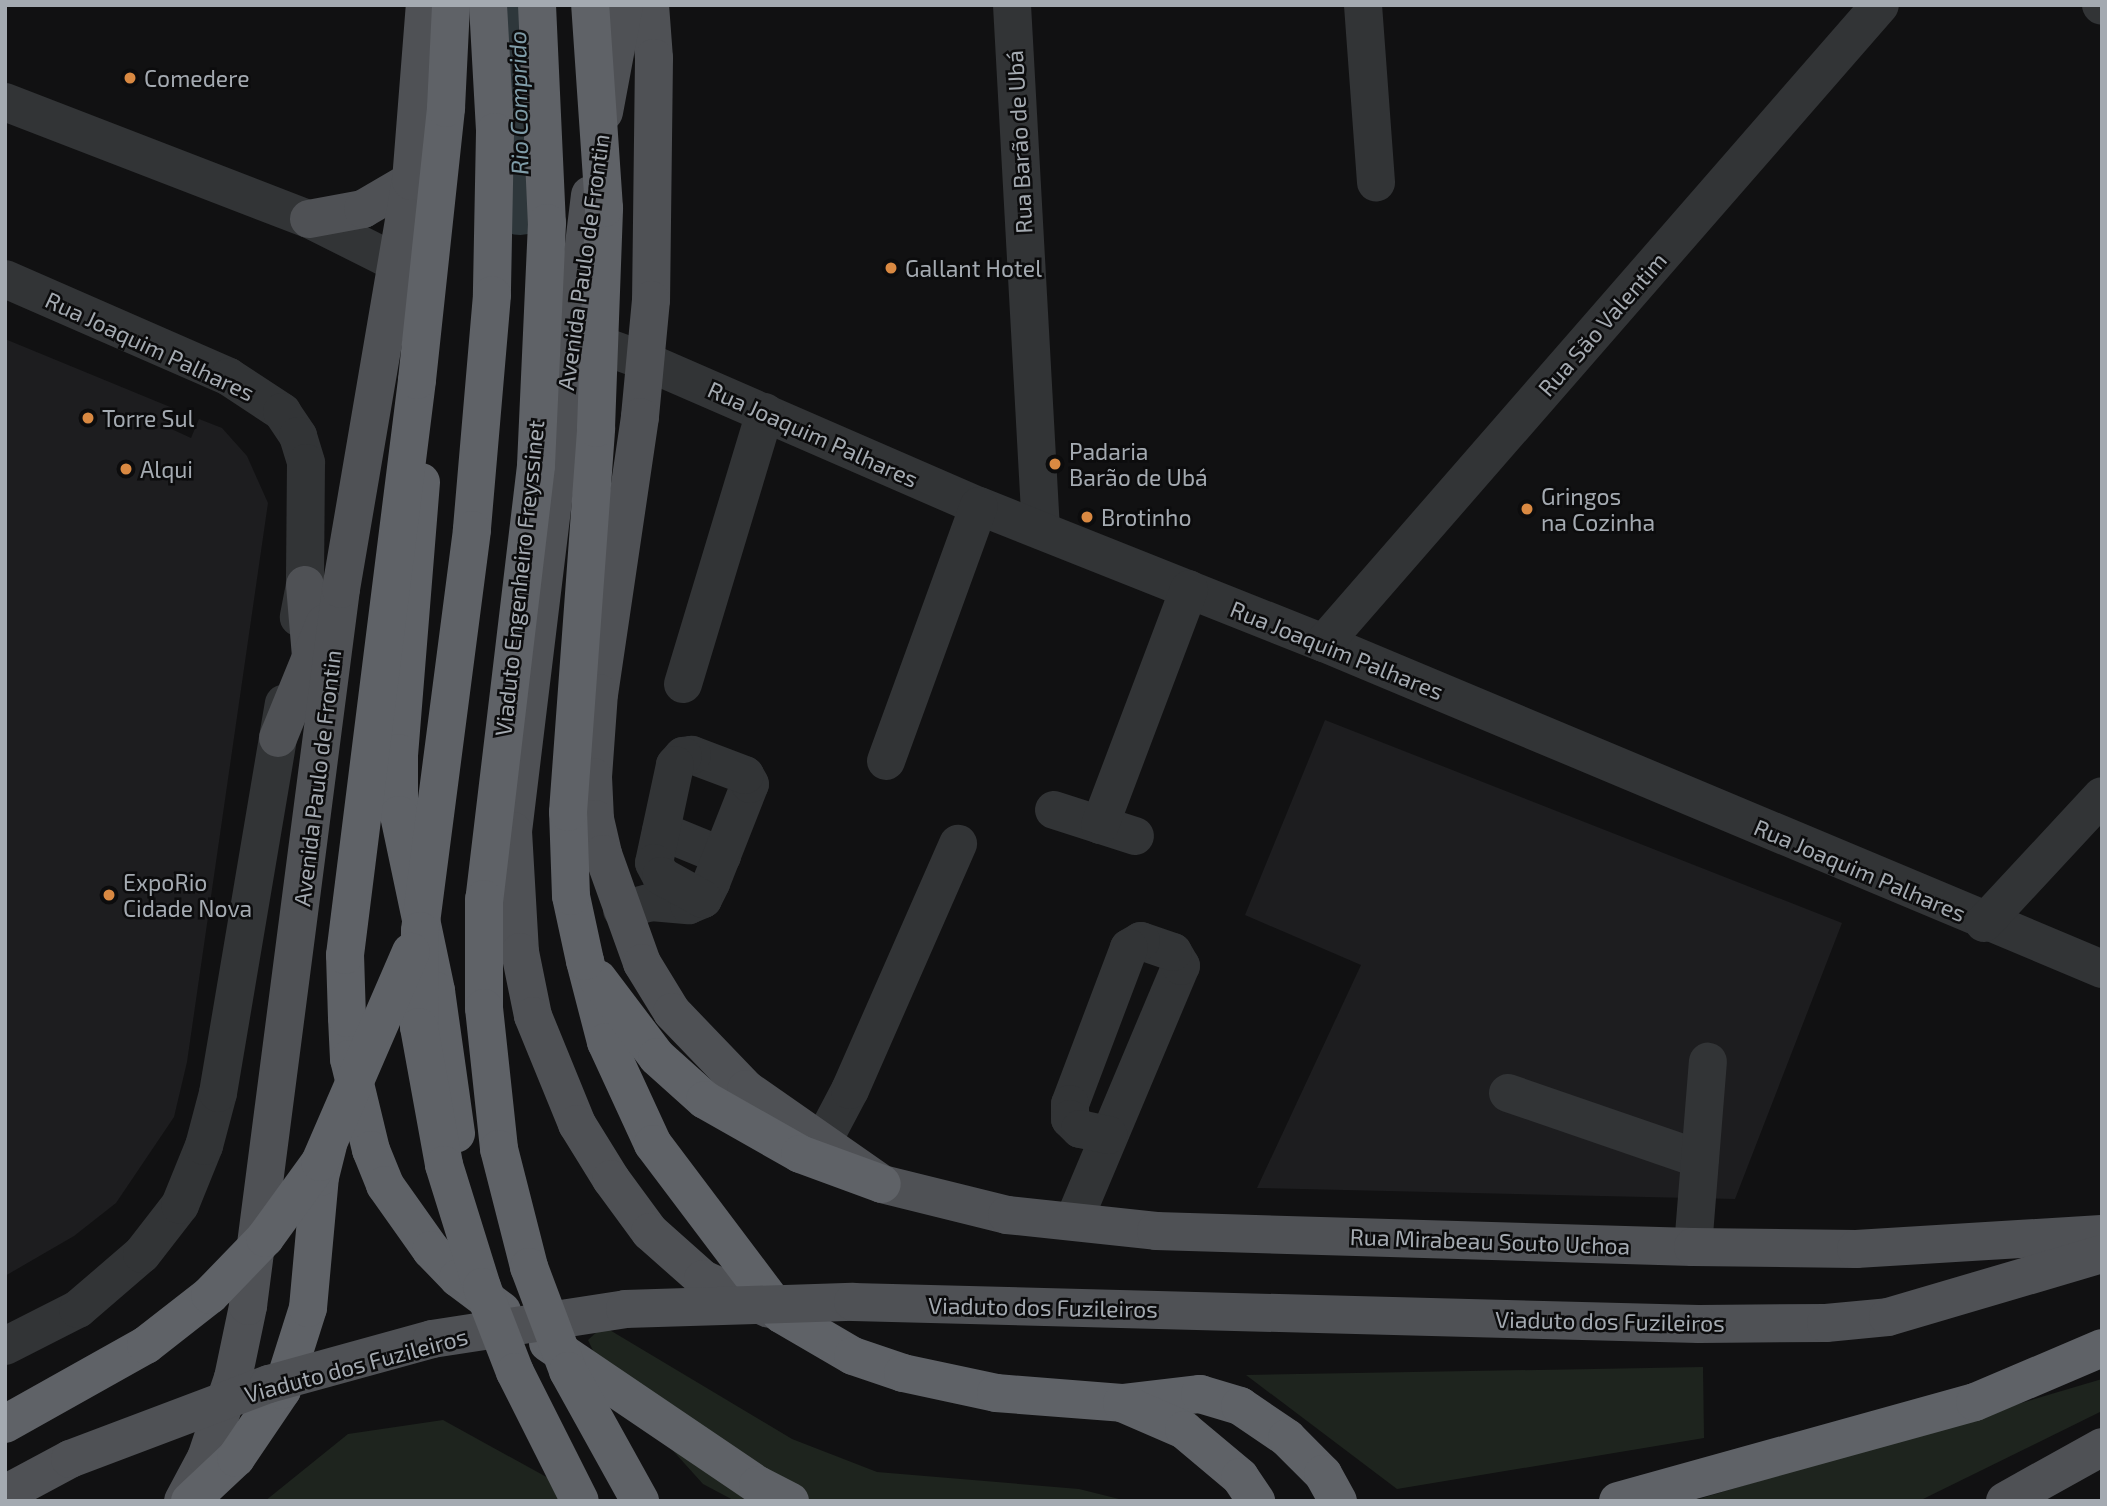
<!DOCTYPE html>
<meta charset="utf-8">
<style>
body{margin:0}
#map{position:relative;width:2107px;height:1506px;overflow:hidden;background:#111112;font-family:"Exo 2",sans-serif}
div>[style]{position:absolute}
.built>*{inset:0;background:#1d1d1f}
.green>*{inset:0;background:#1e241e}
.river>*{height:68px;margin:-34px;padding:0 34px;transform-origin:34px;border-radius:34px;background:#2e373b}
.minor>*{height:38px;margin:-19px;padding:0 19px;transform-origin:19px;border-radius:19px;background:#323436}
.major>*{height:38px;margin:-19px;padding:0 19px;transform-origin:19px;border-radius:19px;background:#4f5155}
.highway>*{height:38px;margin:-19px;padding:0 19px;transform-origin:19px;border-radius:19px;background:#5f6267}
.major-bridge>*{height:38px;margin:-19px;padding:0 19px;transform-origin:19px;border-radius:19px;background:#4f5155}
.highway-bridge>*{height:38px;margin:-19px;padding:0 19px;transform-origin:19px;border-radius:19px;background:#5f6267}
.dots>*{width:19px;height:19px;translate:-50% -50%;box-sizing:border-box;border:4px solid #0c0c0d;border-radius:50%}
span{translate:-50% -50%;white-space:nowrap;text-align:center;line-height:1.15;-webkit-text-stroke:5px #0c0c0d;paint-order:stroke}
.poi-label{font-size:23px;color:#a4aab1}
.left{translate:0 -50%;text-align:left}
.street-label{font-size:23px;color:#a4aab1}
.water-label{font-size:24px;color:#7f9ca8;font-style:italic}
.frame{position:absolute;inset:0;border:7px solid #a4aab1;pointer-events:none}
</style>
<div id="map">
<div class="built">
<div style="clip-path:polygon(5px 339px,175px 409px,167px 427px,191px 438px,199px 419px,222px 428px,247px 456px,268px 503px,187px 1062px,174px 1117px,116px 1203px,74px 1236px,5px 1276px)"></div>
<div style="clip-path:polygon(1325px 720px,1842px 923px,1735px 1199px,1257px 1188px,1361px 965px,1245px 915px)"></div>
</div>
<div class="green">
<div style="clip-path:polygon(603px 1326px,792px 1439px,877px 1472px,1079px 1489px,1127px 1501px,735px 1501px,703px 1484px,604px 1374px,588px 1340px)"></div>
<div style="clip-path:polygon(1703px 1367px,1704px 1438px,1397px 1489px,1246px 1375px)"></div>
<div style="clip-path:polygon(2102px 1379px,2102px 1411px,1919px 1501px,1692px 1501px)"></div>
<div style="clip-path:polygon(443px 1420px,590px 1501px,265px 1501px,348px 1434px)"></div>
</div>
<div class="river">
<div style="left:517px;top:5px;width:196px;rotate:89.1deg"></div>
</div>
<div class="minor">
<div style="left:1012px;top:5px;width:526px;rotate:86.84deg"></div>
<div style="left:1363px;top:5px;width:178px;rotate:85.8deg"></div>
<div style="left:2101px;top:5px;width:1px;rotate:45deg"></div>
<div style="left:5px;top:102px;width:326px;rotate:21.1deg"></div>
<div style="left:309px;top:219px;width:101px;rotate:26.6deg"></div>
<div style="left:5px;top:279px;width:244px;rotate:23.6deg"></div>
<div style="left:229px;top:377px;width:64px;rotate:33.4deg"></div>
<div style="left:282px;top:412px;width:29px;rotate:56deg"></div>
<div style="left:298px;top:436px;width:28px;rotate:73deg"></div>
<div style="left:306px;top:463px;width:122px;rotate:90.5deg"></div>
<div style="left:305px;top:585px;width:33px;rotate:101deg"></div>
<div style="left:572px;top:335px;width:77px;rotate:19.6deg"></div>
<div style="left:645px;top:361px;width:364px;rotate:23.5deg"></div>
<div style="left:979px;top:506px;width:371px;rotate:21.7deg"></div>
<div style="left:1324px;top:643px;width:844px;rotate:22.73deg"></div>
<div style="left:1324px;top:643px;width:846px;rotate:-48.93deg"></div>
<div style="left:683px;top:684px;width:284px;rotate:-73.2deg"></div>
<div style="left:886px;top:761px;width:271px;rotate:-70deg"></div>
<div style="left:1054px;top:810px;width:85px;rotate:17.8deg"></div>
<div style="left:1100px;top:825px;width:252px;rotate:-69.3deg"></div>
<div style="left:661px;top:831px;width:66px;rotate:22.3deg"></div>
<div style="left:622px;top:910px;width:30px;rotate:-15deg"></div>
<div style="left:651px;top:902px;width:38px;rotate:5deg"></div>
<div style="left:689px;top:905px;width:15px;rotate:-23deg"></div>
<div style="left:703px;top:899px;width:18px;rotate:-63deg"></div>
<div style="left:711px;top:883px;width:106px;rotate:-68.5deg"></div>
<div style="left:750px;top:784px;width:10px;rotate:-119deg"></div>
<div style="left:745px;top:775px;width:57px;rotate:-159.3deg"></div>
<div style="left:692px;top:755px;width:9px;rotate:174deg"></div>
<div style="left:683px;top:756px;width:12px;rotate:132deg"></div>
<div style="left:675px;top:765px;width:100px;rotate:102.1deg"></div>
<div style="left:654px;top:863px;width:15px;rotate:62deg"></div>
<div style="left:661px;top:876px;width:48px;rotate:28.7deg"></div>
<div style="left:1984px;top:923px;width:173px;rotate:-47.1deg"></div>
<div style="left:1508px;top:1093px;width:203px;rotate:19deg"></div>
<div style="left:822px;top:1143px;width:60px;rotate:-62.2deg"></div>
<div style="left:850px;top:1090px;width:269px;rotate:-66.3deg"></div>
<div style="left:1074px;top:1220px;width:276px;rotate:-67.2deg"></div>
<div style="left:1181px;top:966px;width:16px;rotate:-120deg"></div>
<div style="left:1173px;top:952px;width:34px;rotate:-161deg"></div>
<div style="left:1141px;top:941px;width:14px;rotate:150deg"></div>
<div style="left:1129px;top:948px;width:167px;rotate:110.7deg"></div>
<div style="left:1070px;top:1104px;width:15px;rotate:90deg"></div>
<div style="left:1070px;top:1119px;width:14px;rotate:45deg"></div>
<div style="left:1080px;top:1129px;width:29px;rotate:12deg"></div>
<div style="left:1693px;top:1247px;width:186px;rotate:-85.4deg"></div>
<div style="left:5px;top:1346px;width:82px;rotate:-26.9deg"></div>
<div style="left:78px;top:1309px;width:84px;rotate:-40.7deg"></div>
<div style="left:142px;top:1254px;width:62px;rotate:-52.2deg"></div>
<div style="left:180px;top:1205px;width:64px;rotate:-67.9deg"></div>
<div style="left:204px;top:1146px;width:55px;rotate:-75.2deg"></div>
<div style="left:218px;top:1093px;width:395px;rotate:-80.4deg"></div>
</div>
<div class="major">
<div style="left:650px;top:5px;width:53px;rotate:85.7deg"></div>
<div style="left:654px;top:58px;width:242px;rotate:90.7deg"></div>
<div style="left:651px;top:300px;width:118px;rotate:95.4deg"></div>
<div style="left:640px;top:417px;width:279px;rotate:98.4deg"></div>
<div style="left:599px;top:693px;width:84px;rotate:94.1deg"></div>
<div style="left:593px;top:777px;width:42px;rotate:87.3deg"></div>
<div style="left:595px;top:819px;width:36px;rotate:77deg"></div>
<div style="left:603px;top:854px;width:116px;rotate:70.3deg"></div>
<div style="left:642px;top:963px;width:57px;rotate:58.5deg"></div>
<div style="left:672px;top:1012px;width:107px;rotate:46.1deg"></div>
<div style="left:746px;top:1089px;width:166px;rotate:34.9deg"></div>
<div style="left:882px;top:1184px;width:129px;rotate:13.9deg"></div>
<div style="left:1007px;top:1215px;width:150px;rotate:6.1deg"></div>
<div style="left:1156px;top:1231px;width:537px;rotate:1.71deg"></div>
<div style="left:1693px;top:1247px;width:163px;rotate:0.7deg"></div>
<div style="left:1856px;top:1249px;width:246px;rotate:-3.5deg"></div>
<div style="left:604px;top:112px;width:109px;rotate:-79.4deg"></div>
<div style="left:590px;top:195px;width:641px;rotate:96.9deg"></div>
<div style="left:513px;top:831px;width:121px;rotate:86.7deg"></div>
<div style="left:520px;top:952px;width:65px;rotate:78.5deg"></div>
<div style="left:533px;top:1016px;width:117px;rotate:67.8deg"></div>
<div style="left:577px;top:1124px;width:65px;rotate:58.3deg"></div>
<div style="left:611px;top:1179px;width:66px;rotate:53.7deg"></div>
<div style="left:650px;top:1232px;width:71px;rotate:41.6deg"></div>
<div style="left:703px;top:1279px;width:72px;rotate:24.4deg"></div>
<div style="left:309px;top:219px;width:55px;rotate:-10.5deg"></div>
<div style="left:363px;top:209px;width:56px;rotate:-30.3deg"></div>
<div style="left:305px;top:585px;width:72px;rotate:85.2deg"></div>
<div style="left:278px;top:738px;width:124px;rotate:-67.8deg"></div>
<div style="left:1699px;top:1324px;width:127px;rotate:-0.5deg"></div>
<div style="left:1826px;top:1323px;width:62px;rotate:-5.5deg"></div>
<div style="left:1888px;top:1317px;width:223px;rotate:-16.4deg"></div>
<div style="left:183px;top:1501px;width:49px;rotate:-61.9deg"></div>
<div style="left:206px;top:1458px;width:84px;rotate:-71.4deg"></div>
<div style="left:233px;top:1378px;width:74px;rotate:-78.2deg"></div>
<div style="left:248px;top:1306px;width:723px;rotate:-82.61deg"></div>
<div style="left:341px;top:589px;width:414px;rotate:-80.3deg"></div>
<div style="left:411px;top:181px;width:177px;rotate:-85.5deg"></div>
<div style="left:2005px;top:1501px;width:111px;rotate:-29.1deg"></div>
</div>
<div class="highway">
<div style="left:421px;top:482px;width:272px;rotate:94.6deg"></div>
<div style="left:399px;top:753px;width:62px;rotate:90deg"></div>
<div style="left:399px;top:815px;width:180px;rotate:78.1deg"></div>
<div style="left:436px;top:991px;width:144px;rotate:82deg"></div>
<div style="left:585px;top:961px;width:84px;rotate:75.5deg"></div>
<div style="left:606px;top:1042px;width:112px;rotate:65.3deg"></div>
<div style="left:653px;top:1144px;width:213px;rotate:53deg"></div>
<div style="left:781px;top:1314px;width:83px;rotate:30.3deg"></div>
<div style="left:853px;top:1356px;width:53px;rotate:18.8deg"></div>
<div style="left:903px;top:1373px;width:95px;rotate:12.1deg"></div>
<div style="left:996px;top:1393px;width:126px;rotate:4.5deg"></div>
<div style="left:1122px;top:1403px;width:79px;rotate:-6.6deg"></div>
<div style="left:1200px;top:1394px;width:42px;rotate:16.7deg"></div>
<div style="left:1240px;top:1406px;width:57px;rotate:34.2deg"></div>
<div style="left:1287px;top:1438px;width:51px;rotate:45deg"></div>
<div style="left:1323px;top:1474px;width:31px;rotate:61deg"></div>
<div style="left:598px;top:979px;width:98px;rotate:52.9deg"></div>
<div style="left:657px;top:1057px;width:64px;rotate:41.9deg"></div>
<div style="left:705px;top:1100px;width:109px;rotate:29.6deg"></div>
<div style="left:800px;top:1154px;width:87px;rotate:20.1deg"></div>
<div style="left:347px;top:1018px;width:41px;rotate:87.2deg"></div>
<div style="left:349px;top:1059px;width:94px;rotate:76.4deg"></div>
<div style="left:371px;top:1150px;width:38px;rotate:68deg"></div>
<div style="left:385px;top:1185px;width:80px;rotate:54.7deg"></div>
<div style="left:431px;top:1250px;width:39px;rotate:46deg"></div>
<div style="left:458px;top:1278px;width:55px;rotate:36.9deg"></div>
<div style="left:548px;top:1343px;width:254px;rotate:34.1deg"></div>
<div style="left:758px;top:1485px;width:36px;rotate:27deg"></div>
<div style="left:1122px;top:1403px;width:68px;rotate:23.5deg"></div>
<div style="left:1184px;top:1430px;width:73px;rotate:40deg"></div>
<div style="left:1240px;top:1477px;width:29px;rotate:56deg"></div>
<div style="left:5px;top:1424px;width:162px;rotate:-29.3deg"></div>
<div style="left:190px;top:1501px;width:63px;rotate:-43.1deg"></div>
<div style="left:236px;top:1458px;width:82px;rotate:-55.9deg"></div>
<div style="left:282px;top:1390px;width:86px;rotate:-72.4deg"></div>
<div style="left:308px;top:1308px;width:132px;rotate:-84.8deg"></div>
<div style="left:320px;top:1177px;width:32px;rotate:-76deg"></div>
<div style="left:1618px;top:1501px;width:370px;rotate:-15.5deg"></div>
<div style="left:1975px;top:1402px;width:138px;rotate:-23deg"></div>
</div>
<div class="major-bridge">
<div style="left:5px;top:1494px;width:74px;rotate:-28.3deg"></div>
<div style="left:70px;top:1459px;width:213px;rotate:-20.7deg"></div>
<div style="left:269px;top:1384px;width:169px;rotate:-15.4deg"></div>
<div style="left:432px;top:1339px;width:195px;rotate:-8.8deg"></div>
<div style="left:625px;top:1309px;width:228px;rotate:-1.8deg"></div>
<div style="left:853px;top:1302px;width:846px;rotate:1.49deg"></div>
</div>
<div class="highway-bridge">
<div style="left:488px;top:5px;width:127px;rotate:86.8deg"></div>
<div style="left:495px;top:132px;width:163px;rotate:91.1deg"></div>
<div style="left:492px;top:295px;width:236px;rotate:94.9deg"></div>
<div style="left:472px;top:530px;width:404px;rotate:97.4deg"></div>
<div style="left:420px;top:931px;width:96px;rotate:90.6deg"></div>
<div style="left:419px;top:1027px;width:140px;rotate:79.7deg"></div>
<div style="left:444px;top:1165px;width:128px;rotate:72.7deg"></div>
<div style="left:482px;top:1287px;width:91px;rotate:68.8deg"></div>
<div style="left:515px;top:1372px;width:144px;rotate:63.3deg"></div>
<div style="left:537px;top:5px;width:218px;rotate:87.4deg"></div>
<div style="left:547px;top:223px;width:243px;rotate:92.6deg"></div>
<div style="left:536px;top:466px;width:436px;rotate:96.8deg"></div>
<div style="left:484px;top:899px;width:109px;rotate:90deg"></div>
<div style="left:484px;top:1008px;width:142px;rotate:83.9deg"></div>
<div style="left:499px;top:1149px;width:122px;rotate:75.7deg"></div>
<div style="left:529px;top:1267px;width:111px;rotate:69.4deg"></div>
<div style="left:568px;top:1371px;width:149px;rotate:61deg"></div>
<div style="left:585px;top:961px;width:66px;rotate:-102.2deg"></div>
<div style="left:571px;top:896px;width:84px;rotate:-92deg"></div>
<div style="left:568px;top:812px;width:385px;rotate:-85.8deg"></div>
<div style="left:596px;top:428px;width:220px;rotate:-87.9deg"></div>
<div style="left:604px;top:208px;width:203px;rotate:-93.9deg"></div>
<div style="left:347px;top:1018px;width:63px;rotate:-91.8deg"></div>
<div style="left:345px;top:955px;width:579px;rotate:-82.86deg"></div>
<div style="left:417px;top:380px;width:274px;rotate:-83.9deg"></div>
<div style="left:446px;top:108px;width:103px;rotate:-87.2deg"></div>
<div style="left:146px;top:1345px;width:81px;rotate:-38deg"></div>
<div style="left:210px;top:1295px;width:79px;rotate:-46deg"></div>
<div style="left:265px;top:1238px;width:94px;rotate:-54.1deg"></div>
<div style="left:320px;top:1162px;width:229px;rotate:-66.6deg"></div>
</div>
<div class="dots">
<div style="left:130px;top:78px;background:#d98942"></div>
<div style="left:891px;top:268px;background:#d98942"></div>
<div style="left:88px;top:418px;background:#d98942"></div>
<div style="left:1055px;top:464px;background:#d98942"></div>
<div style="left:126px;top:469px;background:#d98942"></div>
<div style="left:1527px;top:509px;background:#d98942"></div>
<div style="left:1087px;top:517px;background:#d98942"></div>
<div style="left:109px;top:895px;background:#d98942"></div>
</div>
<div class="poi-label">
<span class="left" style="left:144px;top:78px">Comedere</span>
<span class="left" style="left:905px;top:268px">Gallant Hotel</span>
<span class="left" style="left:102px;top:418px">Torre Sul</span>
<span class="left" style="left:1069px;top:464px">Padaria<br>Barão de Ubá</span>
<span class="left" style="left:140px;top:469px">Alqui</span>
<span class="left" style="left:1541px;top:509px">Gringos<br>na Cozinha</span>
<span class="left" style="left:1101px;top:517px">Brotinho</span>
<span class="left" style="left:123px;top:895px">ExpoRio<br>Cidade Nova</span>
</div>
<div class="street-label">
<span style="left:1019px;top:142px;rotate:-93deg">Rua Barão de Ubá</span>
<span style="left:583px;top:262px;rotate:-82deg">Avenida Paulo de Frontin</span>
<span style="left:1602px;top:324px;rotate:-49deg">Rua São Valentim</span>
<span style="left:150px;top:346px;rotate:25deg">Rua Joaquim Palhares</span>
<span style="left:813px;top:434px;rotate:24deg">Rua Joaquim Palhares</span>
<span style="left:519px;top:578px;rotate:-84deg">Viaduto Engenheiro Freyssinet</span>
<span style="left:1337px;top:650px;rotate:22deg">Rua Joaquim Palhares</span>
<span style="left:317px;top:778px;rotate:-83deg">Avenida Paulo de Frontin</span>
<span style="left:1860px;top:870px;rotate:23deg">Rua Joaquim Palhares</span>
<span style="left:1490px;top:1241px;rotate:2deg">Rua Mirabeau Souto Uchoa</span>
<span style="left:1043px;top:1307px;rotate:1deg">Viaduto dos Fuzileiros</span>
<span style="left:1610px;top:1321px;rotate:1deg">Viaduto dos Fuzileiros</span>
<span style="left:356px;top:1365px;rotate:-15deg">Viaduto dos Fuzileiros</span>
</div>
<div class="water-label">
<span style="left:518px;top:103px;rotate:-91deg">Rio Comprido</span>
</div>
<div class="frame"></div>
</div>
